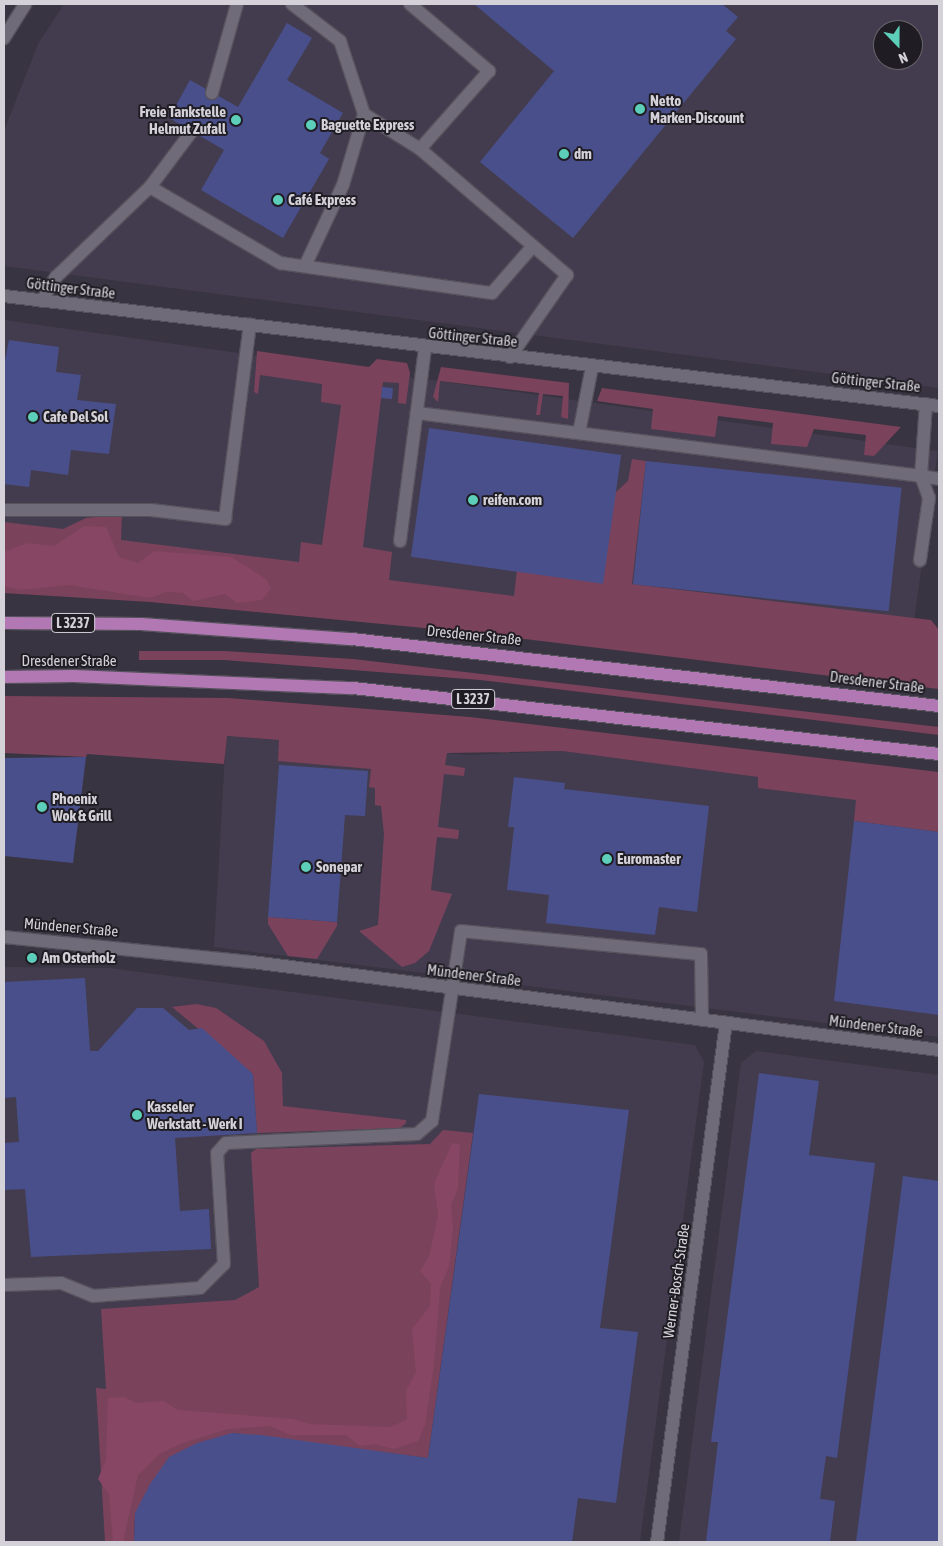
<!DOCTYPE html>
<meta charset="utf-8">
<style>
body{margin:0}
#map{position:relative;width:943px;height:1546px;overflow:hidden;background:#393441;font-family:"Asap Condensed",sans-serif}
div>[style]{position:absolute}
.built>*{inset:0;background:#433c4f;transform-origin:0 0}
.green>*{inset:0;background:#7b425c}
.forest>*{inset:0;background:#864664}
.building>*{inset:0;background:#494f8a;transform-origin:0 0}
.roads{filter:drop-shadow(1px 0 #56525c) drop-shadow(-1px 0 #56525c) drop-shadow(0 1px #56525c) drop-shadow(0 -1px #56525c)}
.service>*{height:12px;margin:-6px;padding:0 6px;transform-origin:6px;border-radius:6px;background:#706b79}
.minor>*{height:12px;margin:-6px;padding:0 6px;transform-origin:6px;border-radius:6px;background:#706b79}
.tertiary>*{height:12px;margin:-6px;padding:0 6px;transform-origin:6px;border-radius:6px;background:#706b79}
.primary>*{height:12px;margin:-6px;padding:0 6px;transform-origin:6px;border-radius:6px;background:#b178b4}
.dots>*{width:14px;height:14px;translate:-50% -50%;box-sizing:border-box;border:2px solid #1f1d23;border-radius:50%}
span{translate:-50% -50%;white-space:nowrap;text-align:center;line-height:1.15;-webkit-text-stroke:4px #1f1d23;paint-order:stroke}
.shield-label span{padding:1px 4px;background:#1f1d23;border:1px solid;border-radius:4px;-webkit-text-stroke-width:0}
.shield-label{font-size:14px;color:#d4d1d9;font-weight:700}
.poi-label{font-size:15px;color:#d4d1d9;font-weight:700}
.left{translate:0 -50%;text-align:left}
.right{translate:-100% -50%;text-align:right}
.street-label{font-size:15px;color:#d4d1d9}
.frame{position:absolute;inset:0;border:5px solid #d4d1d9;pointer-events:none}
.north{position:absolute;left:873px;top:20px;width:50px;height:50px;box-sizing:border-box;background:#1f1d23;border:1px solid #67656c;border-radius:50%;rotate:158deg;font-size:14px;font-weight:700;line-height:20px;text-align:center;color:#d4d1d9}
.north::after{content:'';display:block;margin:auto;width:18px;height:22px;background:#5dceb9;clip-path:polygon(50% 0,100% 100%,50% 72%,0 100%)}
</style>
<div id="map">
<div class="built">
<div style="clip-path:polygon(evenodd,64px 4px,939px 4px,939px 388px,4px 266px,4px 131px,38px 44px,64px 4px,883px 30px,913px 30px,913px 60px,883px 60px,883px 30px)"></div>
<div style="left:4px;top:320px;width:943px;height:211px;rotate:8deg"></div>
<div style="clip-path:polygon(226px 736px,468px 755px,562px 751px,759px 777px,758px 788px,939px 805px,939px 1037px,214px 947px)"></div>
<div style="clip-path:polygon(4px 967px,109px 968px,695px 1045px,704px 1062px,640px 1542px,4px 1542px)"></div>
<div style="clip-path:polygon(756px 1051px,939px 1075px,939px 1542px,679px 1542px,741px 1063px)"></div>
</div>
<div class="green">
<div style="clip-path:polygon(257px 351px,369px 367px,377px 359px,407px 363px,410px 373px,406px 404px,398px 403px,399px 383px,383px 382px,363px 547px,392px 552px,389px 580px,514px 596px,517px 570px,602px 581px,615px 493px,628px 481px,632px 459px,646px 461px,632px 584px,931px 620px,939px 630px,939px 689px,466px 632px,150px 602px,4px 593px,4px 522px,63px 529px,86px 518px,122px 514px,121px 540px,299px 562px,301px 542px,322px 545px,341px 405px,321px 402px,322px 384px,260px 375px,258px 394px,254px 392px)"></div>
<div style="clip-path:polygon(441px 367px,569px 383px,568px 419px,561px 417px,563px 396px,543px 394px,540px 415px,536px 415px,539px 393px,440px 381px,438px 402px,433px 397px)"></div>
<div style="clip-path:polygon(602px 388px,901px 427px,874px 456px,864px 455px,866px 435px,814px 429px,807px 447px,771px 444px,773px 423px,718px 416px,715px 437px,651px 429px,653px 409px,597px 401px)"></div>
<div style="clip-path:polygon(139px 651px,225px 651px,353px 659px,939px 727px,939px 735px,480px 680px,224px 660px,139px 660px)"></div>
<div style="clip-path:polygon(4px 696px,228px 698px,470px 717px,939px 772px,939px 832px,854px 821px,856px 800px,758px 788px,758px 777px,562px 751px,447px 753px,445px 765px,465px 768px,464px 776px,444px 774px,438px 827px,459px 830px,458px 839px,437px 837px,431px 890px,452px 894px,429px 951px,415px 963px,402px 967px,359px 931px,378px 925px,384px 834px,381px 806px,375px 805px,375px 788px,369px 787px,371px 769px,278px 761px,279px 740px,227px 736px,224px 764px,87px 754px,86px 757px,4px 753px)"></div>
<div style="clip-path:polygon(268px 917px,337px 922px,337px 926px,317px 959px,288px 956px,268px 924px)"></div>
<div style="clip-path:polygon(196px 1004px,216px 1008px,264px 1041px,282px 1073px,283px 1106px,406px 1120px,406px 1123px,400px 1128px,257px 1133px,253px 1074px,172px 1007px)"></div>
<div style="clip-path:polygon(443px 1130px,473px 1133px,428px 1458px,232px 1433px,135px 1513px,134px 1542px,105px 1542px,96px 1388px,106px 1389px,101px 1309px,235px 1300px,259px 1287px,251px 1153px,256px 1149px,430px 1144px)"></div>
</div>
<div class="forest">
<div style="clip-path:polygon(84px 526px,106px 527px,119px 557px,138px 563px,154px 551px,231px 557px,266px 579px,271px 588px,262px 600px,237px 603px,225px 594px,193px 601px,183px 593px,166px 592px,150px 598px,70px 585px,20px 590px,4px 586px,4px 552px,27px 543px,54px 546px)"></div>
<div style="clip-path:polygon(452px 1143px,460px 1144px,458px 1188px,451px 1205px,453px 1229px,449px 1266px,440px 1288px,434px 1365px,425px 1425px,418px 1441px,394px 1449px,375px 1444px,360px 1446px,346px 1435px,291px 1435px,270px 1426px,228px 1429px,183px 1443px,159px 1454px,138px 1475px,123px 1542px,113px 1542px,109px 1494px,98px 1479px,106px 1459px,108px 1398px,124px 1397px,137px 1403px,163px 1401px,178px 1410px,293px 1419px,310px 1424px,391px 1427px,407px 1419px,406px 1391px,416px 1372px,412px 1329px,430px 1306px,431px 1284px,420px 1271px,429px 1257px,438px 1215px,434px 1184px)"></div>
</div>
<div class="building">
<div style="clip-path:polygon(474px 4px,722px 4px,738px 17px,726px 31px,736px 39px,573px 238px,480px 162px,554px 71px)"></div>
<div style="clip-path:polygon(287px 23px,312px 38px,287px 80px,343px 113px,320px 153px,329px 159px,283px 238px,201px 190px,224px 150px,169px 118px,190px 80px,238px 107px)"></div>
<div style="clip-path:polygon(9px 340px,59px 347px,56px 372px,81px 375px,77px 400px,116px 404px,109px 454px,71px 450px,68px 475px,31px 470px,29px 487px,4px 484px,4px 365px)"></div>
<div style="left:382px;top:387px;width:11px;height:11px;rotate:5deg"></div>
<div style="left:429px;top:428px;width:194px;height:130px;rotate:8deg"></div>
<div style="left:646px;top:461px;width:257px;height:124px;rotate:6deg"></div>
<div style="clip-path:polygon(86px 757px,73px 863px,4px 856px,4px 758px)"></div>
<div style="clip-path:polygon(279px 765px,368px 771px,365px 816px,345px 815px,337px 922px,268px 917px)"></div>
<div style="clip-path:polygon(514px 777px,565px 783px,564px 789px,709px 806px,697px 912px,659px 907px,655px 935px,546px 923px,549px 895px,507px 890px,514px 827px,508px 827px)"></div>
<div style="clip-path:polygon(854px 821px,939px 832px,939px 1015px,834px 1001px)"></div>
<div style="clip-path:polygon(85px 978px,90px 1051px,98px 1051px,137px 1008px,163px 1008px,189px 1030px,202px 1028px,253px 1074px,257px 1133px,175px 1138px,180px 1211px,209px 1209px,211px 1249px,31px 1257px,25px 1189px,4px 1190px,4px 1143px,19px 1142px,16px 1097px,4px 1098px,4px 982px)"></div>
<div style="clip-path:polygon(759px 1073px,819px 1081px,809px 1155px,875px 1163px,837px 1458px,826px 1456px,820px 1499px,835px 1501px,830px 1542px,706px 1542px,718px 1442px,711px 1442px)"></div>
<div style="clip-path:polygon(479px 1094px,629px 1110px,600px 1328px,638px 1332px,616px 1503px,578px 1498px,572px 1542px,134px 1542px,135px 1513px,150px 1484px,169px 1457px,197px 1443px,232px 1433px,261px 1435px,428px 1458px)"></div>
<div style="clip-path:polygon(903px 1176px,939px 1181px,939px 1542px,856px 1542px)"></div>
</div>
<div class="roads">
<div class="service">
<div style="left:292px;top:4px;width:61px;rotate:37.6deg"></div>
<div style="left:340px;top:41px;width:77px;rotate:71.8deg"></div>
<div style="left:364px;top:114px;width:66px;rotate:32deg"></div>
<div style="left:410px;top:4px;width:104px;rotate:40.3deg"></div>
<div style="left:489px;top:71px;width:104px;rotate:131.5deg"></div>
<div style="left:420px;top:149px;width:194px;rotate:40.6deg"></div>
<div style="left:567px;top:275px;width:100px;rotate:124.8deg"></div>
<div style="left:212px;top:93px;width:92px;rotate:-74.3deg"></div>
<div style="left:150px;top:187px;width:151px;rotate:30.3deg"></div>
<div style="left:280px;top:263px;width:214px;rotate:8.1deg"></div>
<div style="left:492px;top:293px;width:62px;rotate:-48.9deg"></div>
<div style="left:305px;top:266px;width:89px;rotate:-64.9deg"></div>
<div style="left:343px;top:185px;width:74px;rotate:-73.5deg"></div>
<div style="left:42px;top:301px;width:28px;rotate:-60deg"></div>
<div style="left:56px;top:277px;width:130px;rotate:-43.8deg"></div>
<div style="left:150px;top:187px;width:70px;rotate:-53.1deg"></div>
<div style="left:926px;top:404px;width:72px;rotate:94deg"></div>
<div style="left:921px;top:476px;width:18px;rotate:9deg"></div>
<div style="left:417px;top:413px;width:508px;rotate:7.13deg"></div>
<div style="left:921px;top:476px;width:23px;rotate:70deg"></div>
<div style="left:929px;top:498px;width:63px;rotate:98.3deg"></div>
<div style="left:579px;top:433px;width:67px;rotate:-78.9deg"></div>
<div style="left:4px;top:510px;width:147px"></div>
<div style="left:151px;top:510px;width:75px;rotate:6.9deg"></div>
<div style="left:225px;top:519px;width:196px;rotate:-82.7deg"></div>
<div style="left:400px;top:541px;width:195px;rotate:-82.6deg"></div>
<div style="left:4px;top:1285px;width:57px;rotate:-2deg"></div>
<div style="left:61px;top:1283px;width:35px;rotate:22deg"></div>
<div style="left:93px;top:1296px;width:107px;rotate:-4.3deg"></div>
<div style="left:200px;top:1288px;width:34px;rotate:-45deg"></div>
<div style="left:224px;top:1264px;width:111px;rotate:-93.6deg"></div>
<div style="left:217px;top:1153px;width:13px;rotate:-48deg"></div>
<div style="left:226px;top:1143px;width:191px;rotate:-2.7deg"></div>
<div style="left:417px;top:1134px;width:20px;rotate:-41deg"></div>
<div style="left:432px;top:1121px;width:192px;rotate:-81.3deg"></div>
<div style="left:461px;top:931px;width:241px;rotate:5.5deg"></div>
<div style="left:701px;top:954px;width:66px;rotate:89.1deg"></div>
</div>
<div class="minor">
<div style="left:4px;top:296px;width:941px;rotate:6.71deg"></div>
<div style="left:4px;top:937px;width:249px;rotate:5.8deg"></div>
<div style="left:252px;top:962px;width:693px;rotate:7.3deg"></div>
<div style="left:657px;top:1542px;width:524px;rotate:-82.43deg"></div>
</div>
<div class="tertiary">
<div style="left:4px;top:38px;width:40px;rotate:-58deg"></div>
</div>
<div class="primary">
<div style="left:4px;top:623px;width:137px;rotate:0.4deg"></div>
<div style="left:141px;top:624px;width:212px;rotate:4.1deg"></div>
<div style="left:352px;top:639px;width:591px;rotate:6.51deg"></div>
<div style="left:4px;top:677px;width:70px;rotate:-0.8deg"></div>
<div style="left:74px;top:676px;width:279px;rotate:2.5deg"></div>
<div style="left:353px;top:688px;width:590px;rotate:6.43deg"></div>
</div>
</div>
<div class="dots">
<div style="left:640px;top:109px;background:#5dceb9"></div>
<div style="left:236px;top:120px;background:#5dceb9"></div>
<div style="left:311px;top:125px;background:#5dceb9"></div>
<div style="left:564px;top:154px;background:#5dceb9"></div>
<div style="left:278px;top:200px;background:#5dceb9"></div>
<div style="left:33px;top:417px;background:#5dceb9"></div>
<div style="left:473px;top:500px;background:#5dceb9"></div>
<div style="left:42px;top:807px;background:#5dceb9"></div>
<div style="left:607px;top:859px;background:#5dceb9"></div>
<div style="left:306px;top:867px;background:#5dceb9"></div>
<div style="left:32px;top:958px;background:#5dceb9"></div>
<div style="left:137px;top:1115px;background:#5dceb9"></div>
</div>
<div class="shield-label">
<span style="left:73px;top:623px">L 3237</span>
<span style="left:473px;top:699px">L 3237</span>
</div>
<div class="poi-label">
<span class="left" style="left:650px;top:109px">Netto<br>Marken-Discount</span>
<span class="right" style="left:226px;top:120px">Freie Tankstelle<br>Helmut Zufall</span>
<span class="left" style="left:321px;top:125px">Baguette Express</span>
<span class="left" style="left:574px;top:154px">dm</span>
<span class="left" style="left:288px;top:200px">Café Express</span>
<span class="left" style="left:43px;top:417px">Cafe Del Sol</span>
<span class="left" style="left:483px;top:500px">reifen.com</span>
<span class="left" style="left:52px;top:807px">Phoenix<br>Wok &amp; Grill</span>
<span class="left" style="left:617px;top:859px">Euromaster</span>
<span class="left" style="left:316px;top:867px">Sonepar</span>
<span class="left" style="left:42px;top:958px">Am Osterholz</span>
<span class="left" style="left:147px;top:1115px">Kasseler<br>Werkstatt - Werk I</span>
</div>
<div class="street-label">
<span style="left:71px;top:288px;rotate:7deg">Göttinger Straße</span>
<span style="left:473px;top:337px;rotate:6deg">Göttinger Straße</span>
<span style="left:876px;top:382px;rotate:6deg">Göttinger Straße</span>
<span style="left:474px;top:635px;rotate:6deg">Dresdener Straße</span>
<span style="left:69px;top:661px">Dresdener Straße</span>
<span style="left:877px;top:682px;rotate:7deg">Dresdener Straße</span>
<span style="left:71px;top:927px;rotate:5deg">Mündener Straße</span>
<span style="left:474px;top:975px;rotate:7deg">Mündener Straße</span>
<span style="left:876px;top:1026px;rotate:7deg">Mündener Straße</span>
<span style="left:676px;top:1281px;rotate:-82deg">Werner-Bosch-Straße</span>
</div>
<div class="frame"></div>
<div class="north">N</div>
</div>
